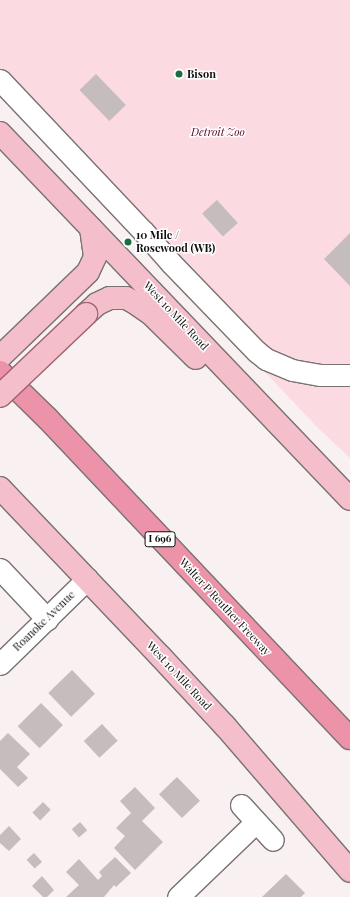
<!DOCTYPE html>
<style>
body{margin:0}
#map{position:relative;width:350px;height:897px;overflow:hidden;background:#f9f0f2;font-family:"Playfair Display",serif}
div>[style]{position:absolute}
.green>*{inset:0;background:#fcdae1}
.building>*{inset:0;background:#c4bcbd;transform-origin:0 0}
.roads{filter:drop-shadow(1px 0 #797273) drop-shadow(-1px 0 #797273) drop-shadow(0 1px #797273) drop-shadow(0 -1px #797273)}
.minor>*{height:21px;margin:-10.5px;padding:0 10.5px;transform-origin:10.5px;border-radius:10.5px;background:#fff}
.major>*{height:22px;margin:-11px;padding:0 11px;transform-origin:11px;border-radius:11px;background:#f4becb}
.highway>*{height:22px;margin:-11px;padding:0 11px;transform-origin:11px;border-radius:11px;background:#ec93a9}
.bridges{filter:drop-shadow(1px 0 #9f6472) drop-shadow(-1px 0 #9f6472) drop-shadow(0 1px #9f6472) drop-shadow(0 -1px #9f6472)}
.major-bridge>*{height:22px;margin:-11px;padding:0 11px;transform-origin:11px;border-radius:11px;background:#f4becb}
.dots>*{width:11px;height:11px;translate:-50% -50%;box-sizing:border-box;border:2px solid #fff;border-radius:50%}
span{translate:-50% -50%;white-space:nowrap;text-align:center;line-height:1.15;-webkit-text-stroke:3px #fff;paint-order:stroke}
.shield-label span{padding:1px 3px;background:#fff;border:1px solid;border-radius:3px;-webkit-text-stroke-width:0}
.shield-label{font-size:10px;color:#100d0d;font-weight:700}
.poi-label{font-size:11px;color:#100d0d;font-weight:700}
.left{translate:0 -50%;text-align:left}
.park-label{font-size:11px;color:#560024;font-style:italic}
.street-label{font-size:11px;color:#100d0d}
</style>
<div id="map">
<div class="green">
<div style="clip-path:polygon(0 0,350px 0,350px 458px,317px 427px,0 93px)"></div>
</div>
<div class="building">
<div style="left:96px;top:74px;width:43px;height:23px;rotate:46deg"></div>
<div style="left:217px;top:200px;width:31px;height:20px;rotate:48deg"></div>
<div style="clip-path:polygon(350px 233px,350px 286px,324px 259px)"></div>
<div style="left:72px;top:670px;width:33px;height:33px;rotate:46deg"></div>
<div style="left:41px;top:703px;width:31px;height:33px;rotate:45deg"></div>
<div style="left:102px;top:724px;width:23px;height:25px;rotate:47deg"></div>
<div style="clip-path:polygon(8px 733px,30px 754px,17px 767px,28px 778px,18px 787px,0 769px,0 741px)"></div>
<div style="left:177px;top:777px;width:33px;height:25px;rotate:46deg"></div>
<div style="clip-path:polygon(135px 787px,155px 808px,142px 821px,163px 842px,135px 870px,114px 848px,125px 836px,116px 828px,131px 813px,120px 801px)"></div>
<div style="left:43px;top:802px;width:11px;height:15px;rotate:45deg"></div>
<div style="left:80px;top:822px;width:11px;height:11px;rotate:49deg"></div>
<div style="clip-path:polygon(9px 826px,21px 839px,9px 851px,0 843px,0 835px)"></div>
<div style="left:34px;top:853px;width:12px;height:10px;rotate:48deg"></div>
<div style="clip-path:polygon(115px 857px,131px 873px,116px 887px,114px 885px,104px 897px,66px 897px,79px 885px,66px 872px,79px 859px,98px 880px,102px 876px,99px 872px)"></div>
<div style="clip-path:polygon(286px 874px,305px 893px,301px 897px,262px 897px)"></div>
<div style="clip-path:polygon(42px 876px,54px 890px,47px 897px,43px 897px,32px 886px)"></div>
</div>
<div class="roads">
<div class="minor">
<div style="left:0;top:80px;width:208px;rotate:46.6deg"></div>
<div style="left:143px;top:231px;width:43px;rotate:48.8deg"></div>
<div style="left:171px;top:263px;width:122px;rotate:46deg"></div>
<div style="left:256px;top:351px;width:13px;rotate:39deg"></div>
<div style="left:266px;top:359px;width:28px;rotate:23deg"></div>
<div style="left:292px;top:370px;width:29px;rotate:10deg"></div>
<div style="left:321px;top:375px;width:29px"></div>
<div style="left:0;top:569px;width:69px;rotate:46.8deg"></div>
<div style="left:0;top:664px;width:122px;rotate:-44.3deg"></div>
<div style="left:241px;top:805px;width:47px;rotate:47.6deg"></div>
<div style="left:178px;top:897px;width:108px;rotate:-43.9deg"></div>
</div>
<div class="major">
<div style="left:0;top:133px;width:506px;rotate:46.28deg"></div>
<div style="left:86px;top:314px;width:15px;rotate:-42deg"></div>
<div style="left:97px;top:304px;width:14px;rotate:-25deg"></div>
<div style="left:110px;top:298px;width:16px"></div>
<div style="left:126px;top:298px;width:7px;rotate:27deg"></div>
<div style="left:132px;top:301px;width:22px;rotate:34deg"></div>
<div style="left:150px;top:313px;width:64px;rotate:44.4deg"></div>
<div style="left:0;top:357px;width:122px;rotate:-44deg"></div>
<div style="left:88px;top:272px;width:17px;rotate:-65deg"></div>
<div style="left:95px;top:257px;width:29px;rotate:-98deg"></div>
<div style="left:0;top:488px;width:233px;rotate:46.4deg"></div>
<div style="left:161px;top:657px;width:94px;rotate:47.2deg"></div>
<div style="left:225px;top:726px;width:191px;rotate:49.2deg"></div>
</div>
<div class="highway">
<div style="left:0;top:372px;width:67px;rotate:44.4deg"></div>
<div style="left:48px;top:419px;width:439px;rotate:46.6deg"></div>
</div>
</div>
<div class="bridges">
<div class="major-bridge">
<div style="left:0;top:396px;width:119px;rotate:-43.6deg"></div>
</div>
</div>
<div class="dots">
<div style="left:179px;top:74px;background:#1a6d3f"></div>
<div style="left:128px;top:242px;background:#1a6d3f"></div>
</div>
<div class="shield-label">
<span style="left:160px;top:539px">I 696</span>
</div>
<div class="poi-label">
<span class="left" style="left:187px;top:74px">Bison</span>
<span class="left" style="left:136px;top:242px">10 Mile /<br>Rosewood (WB)</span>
</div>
<div class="park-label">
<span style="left:218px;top:132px">Detroit Zoo</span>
</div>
<div class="street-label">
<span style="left:176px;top:316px;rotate:47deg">West 10 Mile Road</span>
<span style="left:225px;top:607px;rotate:47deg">Walter P Reuther Freeway</span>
<span style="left:44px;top:621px;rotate:-44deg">Roanoke Avenue</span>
<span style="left:179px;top:676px;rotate:47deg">West 10 Mile Road</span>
</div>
</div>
